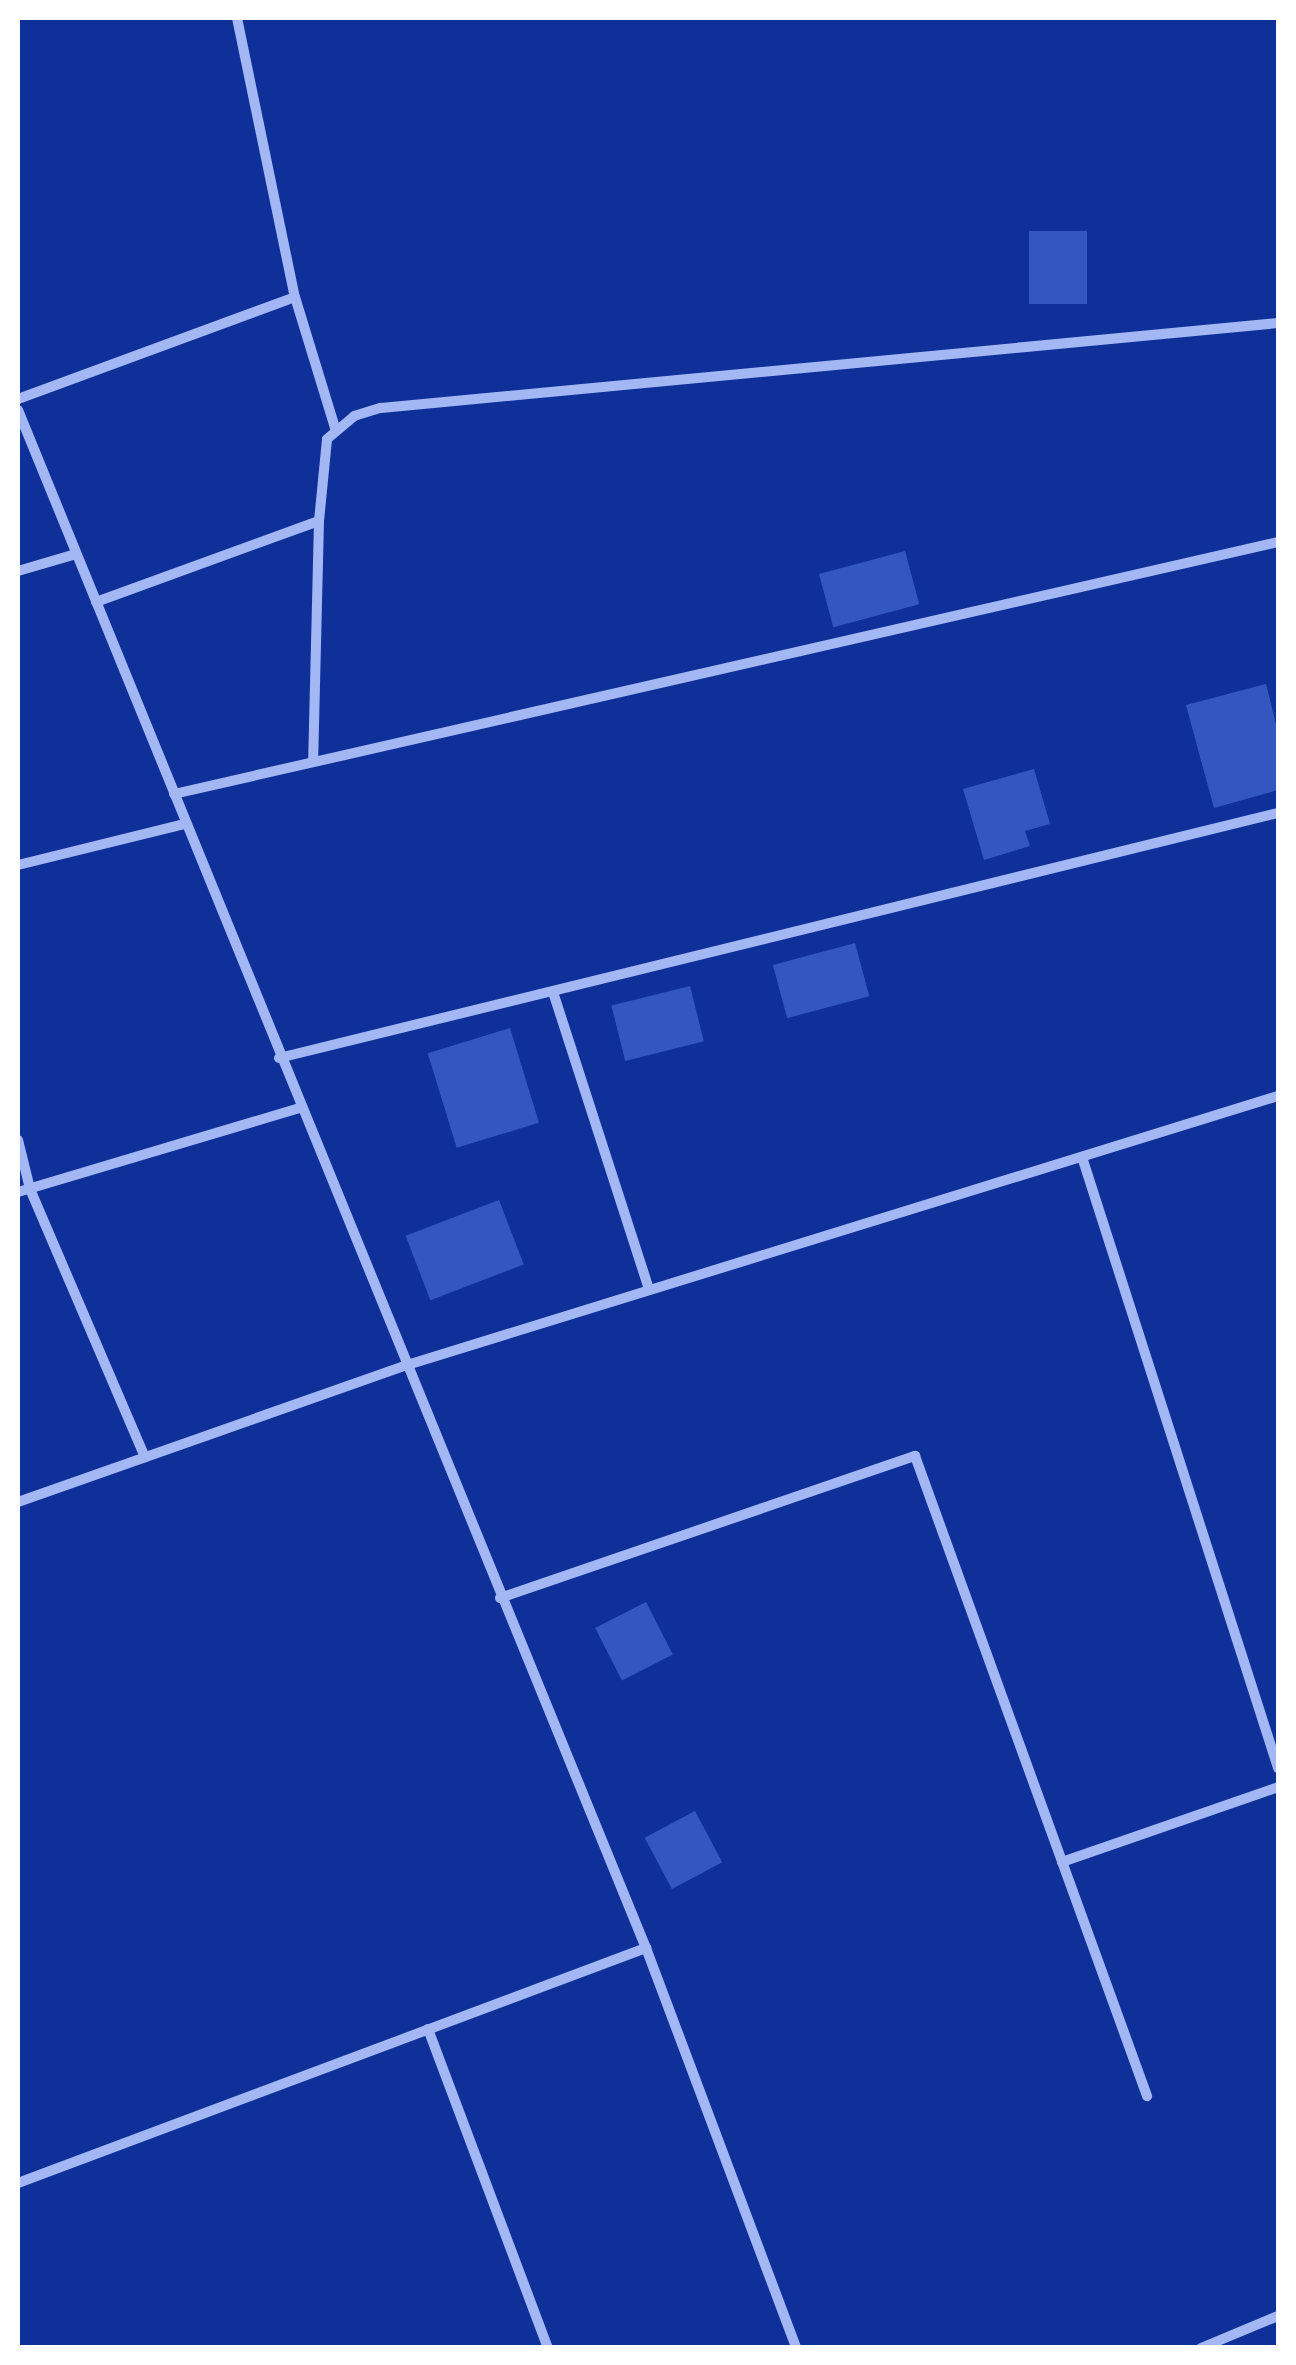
<!DOCTYPE html>
<style>
body{margin:0}
#map{position:relative;width:1296px;height:2365px;overflow:hidden;background:#103099;font-family:"Asap Condensed",sans-serif}
div>[style]{position:absolute}
.building>*{inset:0;background:#3457bf;transform-origin:0 0}
.minor>*{height:10px;margin:-5px;padding:0 5px;transform-origin:5px;border-radius:5px;background:#a2b7f4}
span{translate:-50% -50%;white-space:nowrap;text-align:center;line-height:1.15;-webkit-text-stroke:8px #103099;paint-order:stroke}
.frame{position:absolute;inset:0;border:20px solid #fff;pointer-events:none}
</style>
<div id="map">
<div class="building">
<div style="left:1029px;top:231px;width:58px;height:73px"></div>
<div style="left:905px;top:551px;width:55px;height:89px;rotate:75deg"></div>
<div style="clip-path:polygon(1266px 684px,1278px 732px,1278px 790px,1214px 808px,1186px 705px)"></div>
<div style="clip-path:polygon(1034px 769px,1050px 824px,1025px 831px,1030px 846px,984px 860px,963px 789px)"></div>
<div style="left:855px;top:943px;width:55px;height:85px;rotate:75deg"></div>
<div style="left:690px;top:986px;width:57px;height:81px;rotate:76deg"></div>
<div style="left:510px;top:1028px;width:99px;height:86px;rotate:73deg"></div>
<div style="left:499px;top:1200px;width:69px;height:100px;rotate:69deg"></div>
<div style="left:646px;top:1602px;width:59px;height:57px;rotate:63deg"></div>
<div style="left:695px;top:1811px;width:58px;height:57px;rotate:62deg"></div>
</div>
<div class="minor">
<div style="left:237px;top:18px;width:285px;rotate:78.3deg"></div>
<div style="left:295px;top:297px;width:137px;rotate:73deg"></div>
<div style="left:18px;top:399px;width:295px;rotate:-20.2deg"></div>
<div style="left:18px;top:410px;width:1661px;rotate:67.79deg"></div>
<div style="left:646px;top:1948px;width:427px;rotate:69.4deg"></div>
<div style="left:319px;top:521px;width:82px;rotate:-84.4deg"></div>
<div style="left:327px;top:439px;width:35px;rotate:-40deg"></div>
<div style="left:354px;top:416px;width:28px;rotate:-17deg"></div>
<div style="left:381px;top:408px;width:901px;rotate:-5.41deg"></div>
<div style="left:18px;top:571px;width:60px;rotate:-16.3deg"></div>
<div style="left:96px;top:602px;width:237px;rotate:-20deg"></div>
<div style="left:319px;top:521px;width:241px;rotate:91.4deg"></div>
<div style="left:174px;top:794px;width:1132px;rotate:-12.86deg"></div>
<div style="left:18px;top:865px;width:172px;rotate:-13.8deg"></div>
<div style="left:553px;top:992px;width:313px;rotate:72.1deg"></div>
<div style="left:279px;top:1058px;width:1029px;rotate:-13.78deg"></div>
<div style="left:18px;top:1140px;width:50px;rotate:76.2deg"></div>
<div style="left:30px;top:1189px;width:292px;rotate:66.8deg"></div>
<div style="left:1082px;top:1157px;width:642px;rotate:72.21deg"></div>
<div style="left:18px;top:1192px;width:293px;rotate:-16.6deg"></div>
<div style="left:18px;top:1502px;width:409px;rotate:-19.4deg"></div>
<div style="left:404px;top:1366px;width:915px;rotate:-17.17deg"></div>
<div style="left:500px;top:1598px;width:439px;rotate:-18.9deg"></div>
<div style="left:915px;top:1456px;width:681px;rotate:70.07deg"></div>
<div style="left:1062px;top:1862px;width:229px;rotate:-19.1deg"></div>
<div style="left:428px;top:2029px;width:341px;rotate:69.4deg"></div>
<div style="left:18px;top:2183px;width:671px;rotate:-20.52deg"></div>
<div style="left:1201px;top:2348px;width:83px;rotate:-22.6deg"></div>
</div>
<div class="frame"></div>
</div>
